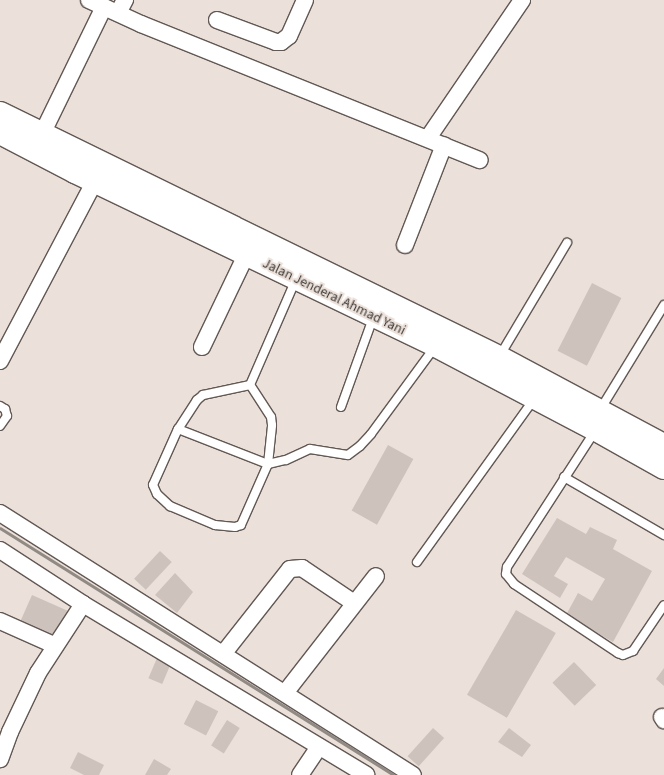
<!DOCTYPE html>
<style>
body{margin:0}
#map{position:relative;width:664px;height:775px;overflow:hidden;background:#ece1da;font-family:"Source Sans 3",sans-serif}
div>[style]{position:absolute}
.building>*{inset:0;background:#cec2bd;transform-origin:0 0}
.roads{filter:drop-shadow(1px 0 #625853) drop-shadow(-1px 0 #625853) drop-shadow(0 1px #625853) drop-shadow(0 -1px #625853)}
.service>*{height:8px;margin:-4px;padding:0 4px;transform-origin:4px;border-radius:4px;background:#fff}
.minor>*{height:16px;margin:-8px;padding:0 8px;transform-origin:8px;border-radius:8px;background:#fff}
.secondary>*{height:22px;margin:-11px;padding:0 11px;transform-origin:11px;border-radius:11px;background:#fff}
.rail>*{height:3px;margin:-1.5px;padding:0 1.5px;transform-origin:1.5px;border-radius:1.5px;background:#908984}
span{translate:-50% -50%;white-space:nowrap;text-align:center;line-height:1.15;-webkit-text-stroke:4px #ece1da;paint-order:stroke}
.street-label{font-size:14px;color:#3f3b38}
</style>
<div id="map">
<div class="building">
<div style="left:592px;top:283px;width:33px;height:76px;rotate:27deg"></div>
<div style="left:388px;top:445px;width:29px;height:75px;rotate:29deg"></div>
<div style="clip-path:polygon(557px 518px,586px 534px,590px 527px,617px 540px,613px 549px,652px 571px,613px 642px,566px 615px,578px 593px,592px 601px,605px 579px,566px 557px,554px 576px,568px 584px,560px 598px,522px 574px)"></div>
<div style="left:160px;top:551px;width:16px;height:38px;rotate:43deg"></div>
<div style="clip-path:polygon(175px 573px,193px 592px,177px 613px,155px 595px)"></div>
<div style="left:32px;top:595px;width:39px;height:30px;rotate:24deg"></div>
<div style="left:516px;top:610px;width:46px;height:98px;rotate:30deg"></div>
<div style="left:157px;top:658px;width:15px;height:22px;rotate:23deg"></div>
<div style="left:574px;top:662px;width:32px;height:30px;rotate:46deg"></div>
<div style="clip-path:polygon(664px 668px,664px 686px,656px 679px)"></div>
<div style="left:196px;top:700px;width:25px;height:27px;rotate:27deg"></div>
<div style="left:227px;top:720px;width:15px;height:30px;rotate:32deg"></div>
<div style="left:433px;top:728px;width:15px;height:38px;rotate:42deg"></div>
<div style="clip-path:polygon(509px 728px,531px 745px,522px 757px,498px 742px)"></div>
<div style="clip-path:polygon(78px 752px,104px 765px,99px 775px,84px 775px,70px 768px)"></div>
<div style="clip-path:polygon(154px 759px,171px 769px,167px 775px,145px 775px)"></div>
</div>
<div class="roads">
<div class="service">
<div style="left:499px;top:357px;width:133px;rotate:-59.2deg"></div>
<div style="left:250px;top:385px;width:48px;rotate:168deg"></div>
<div style="left:203px;top:395px;width:8px;rotate:140deg"></div>
<div style="left:197px;top:400px;width:35px;rotate:123deg"></div>
<div style="left:178px;top:429px;width:61px;rotate:114.1deg"></div>
<div style="left:153px;top:485px;width:10px;rotate:66deg"></div>
<div style="left:157px;top:494px;width:18px;rotate:43deg"></div>
<div style="left:170px;top:506px;width:49px;rotate:22.9deg"></div>
<div style="left:215px;top:525px;width:20px;rotate:6deg"></div>
<div style="left:235px;top:527px;width:6px;rotate:-18deg"></div>
<div style="left:241px;top:525px;width:67px;rotate:-66.1deg"></div>
<div style="left:268px;top:464px;width:39px;rotate:-84deg"></div>
<div style="left:272px;top:425px;width:8px;rotate:-97deg"></div>
<div style="left:271px;top:417px;width:38px;rotate:-123deg"></div>
<div style="left:250px;top:385px;width:116px;rotate:-66.5deg"></div>
<div style="left:0;top:406px;width:6px;rotate:31deg"></div>
<div style="left:5px;top:409px;width:7px;rotate:74deg"></div>
<div style="left:7px;top:416px;width:12px;rotate:125deg"></div>
<div style="left:341px;top:407px;width:95px;rotate:-70.2deg"></div>
<div style="left:600px;top:410px;width:123px;rotate:-58.6deg"></div>
<div style="left:178px;top:429px;width:97px;rotate:21.3deg"></div>
<div style="left:268px;top:464px;width:18px;rotate:-13deg"></div>
<div style="left:286px;top:460px;width:26px;rotate:-25deg"></div>
<div style="left:310px;top:449px;width:38px;rotate:9deg"></div>
<div style="left:348px;top:455px;width:15px;rotate:-37deg"></div>
<div style="left:360px;top:446px;width:16px;rotate:-47deg"></div>
<div style="left:371px;top:434px;width:108px;rotate:-53.7deg"></div>
<div style="left:595px;top:431px;width:162px;rotate:122.9deg"></div>
<div style="left:507px;top:567px;width:7px;rotate:98deg"></div>
<div style="left:506px;top:574px;width:13px;rotate:51deg"></div>
<div style="left:514px;top:584px;width:125px;rotate:33.6deg"></div>
<div style="left:618px;top:653px;width:5px;rotate:22deg"></div>
<div style="left:623px;top:655px;width:11px;rotate:-22deg"></div>
<div style="left:633px;top:651px;width:55px;rotate:-56deg"></div>
<div style="left:564px;top:477px;width:116px;rotate:30.1deg"></div>
<div style="left:417px;top:562px;width:201px;rotate:-54.3deg"></div>
</div>
<div class="minor">
<div style="left:89px;top:0;width:57px;rotate:24.8deg"></div>
<div style="left:141px;top:24px;width:365px;rotate:21.9deg"></div>
<div style="left:118px;top:13px;width:15px;rotate:-62deg"></div>
<div style="left:217px;top:20px;width:63px;rotate:20.4deg"></div>
<div style="left:276px;top:42px;width:5px"></div>
<div style="left:281px;top:42px;width:10px;rotate:-37deg"></div>
<div style="left:289px;top:36px;width:39px;rotate:-66deg"></div>
<div style="left:42px;top:134px;width:141px;rotate:-64deg"></div>
<div style="left:428px;top:138px;width:167px;rotate:-55.7deg"></div>
<div style="left:405px;top:245px;width:107px;rotate:-68.7deg"></div>
<div style="left:202px;top:347px;width:102px;rotate:-64.4deg"></div>
<div style="left:0;top:361px;width:204px;rotate:-62.2deg"></div>
<div style="left:0;top:513px;width:489px;rotate:32.4deg"></div>
<div style="left:0;top:550px;width:99px;rotate:33deg"></div>
<div style="left:83px;top:604px;width:82px;rotate:123.1deg"></div>
<div style="left:38px;top:673px;width:65px;rotate:115.4deg"></div>
<div style="left:10px;top:732px;width:29px;rotate:110deg"></div>
<div style="left:83px;top:604px;width:331px;rotate:31.1deg"></div>
<div style="left:0;top:621px;width:59px;rotate:24deg"></div>
<div style="left:223px;top:654px;width:108px;rotate:-51.8deg"></div>
<div style="left:290px;top:569px;width:12px;rotate:-5deg"></div>
<div style="left:302px;top:568px;width:63px;rotate:33.9deg"></div>
<div style="left:285px;top:693px;width:148px;rotate:-52.1deg"></div>
<div style="left:662px;top:717px;width:4px;rotate:56deg"></div>
<div style="left:300px;top:775px;width:34px;rotate:-56deg"></div>
</div>
<div class="secondary">
<div style="left:0;top:113px;width:555px;rotate:26.06deg"></div>
<div style="left:499px;top:357px;width:187px;rotate:28.1deg"></div>
<div style="left:0;top:133px;width:85px;rotate:27.5deg"></div>
<div style="left:75px;top:172px;width:401px;rotate:25.7deg"></div>
<div style="left:436px;top:346px;width:181px;rotate:27.7deg"></div>
<div style="left:596px;top:430px;width:78px;rotate:29.2deg"></div>
</div>
</div>
<div class="rail">
<div style="left:0;top:528px;width:465px;rotate:32.1deg"></div>
</div>
<div class="street-label">
<span style="left:334px;top:297px;rotate:26deg">Jalan Jenderal Ahmad Yani</span>
</div>
</div>
